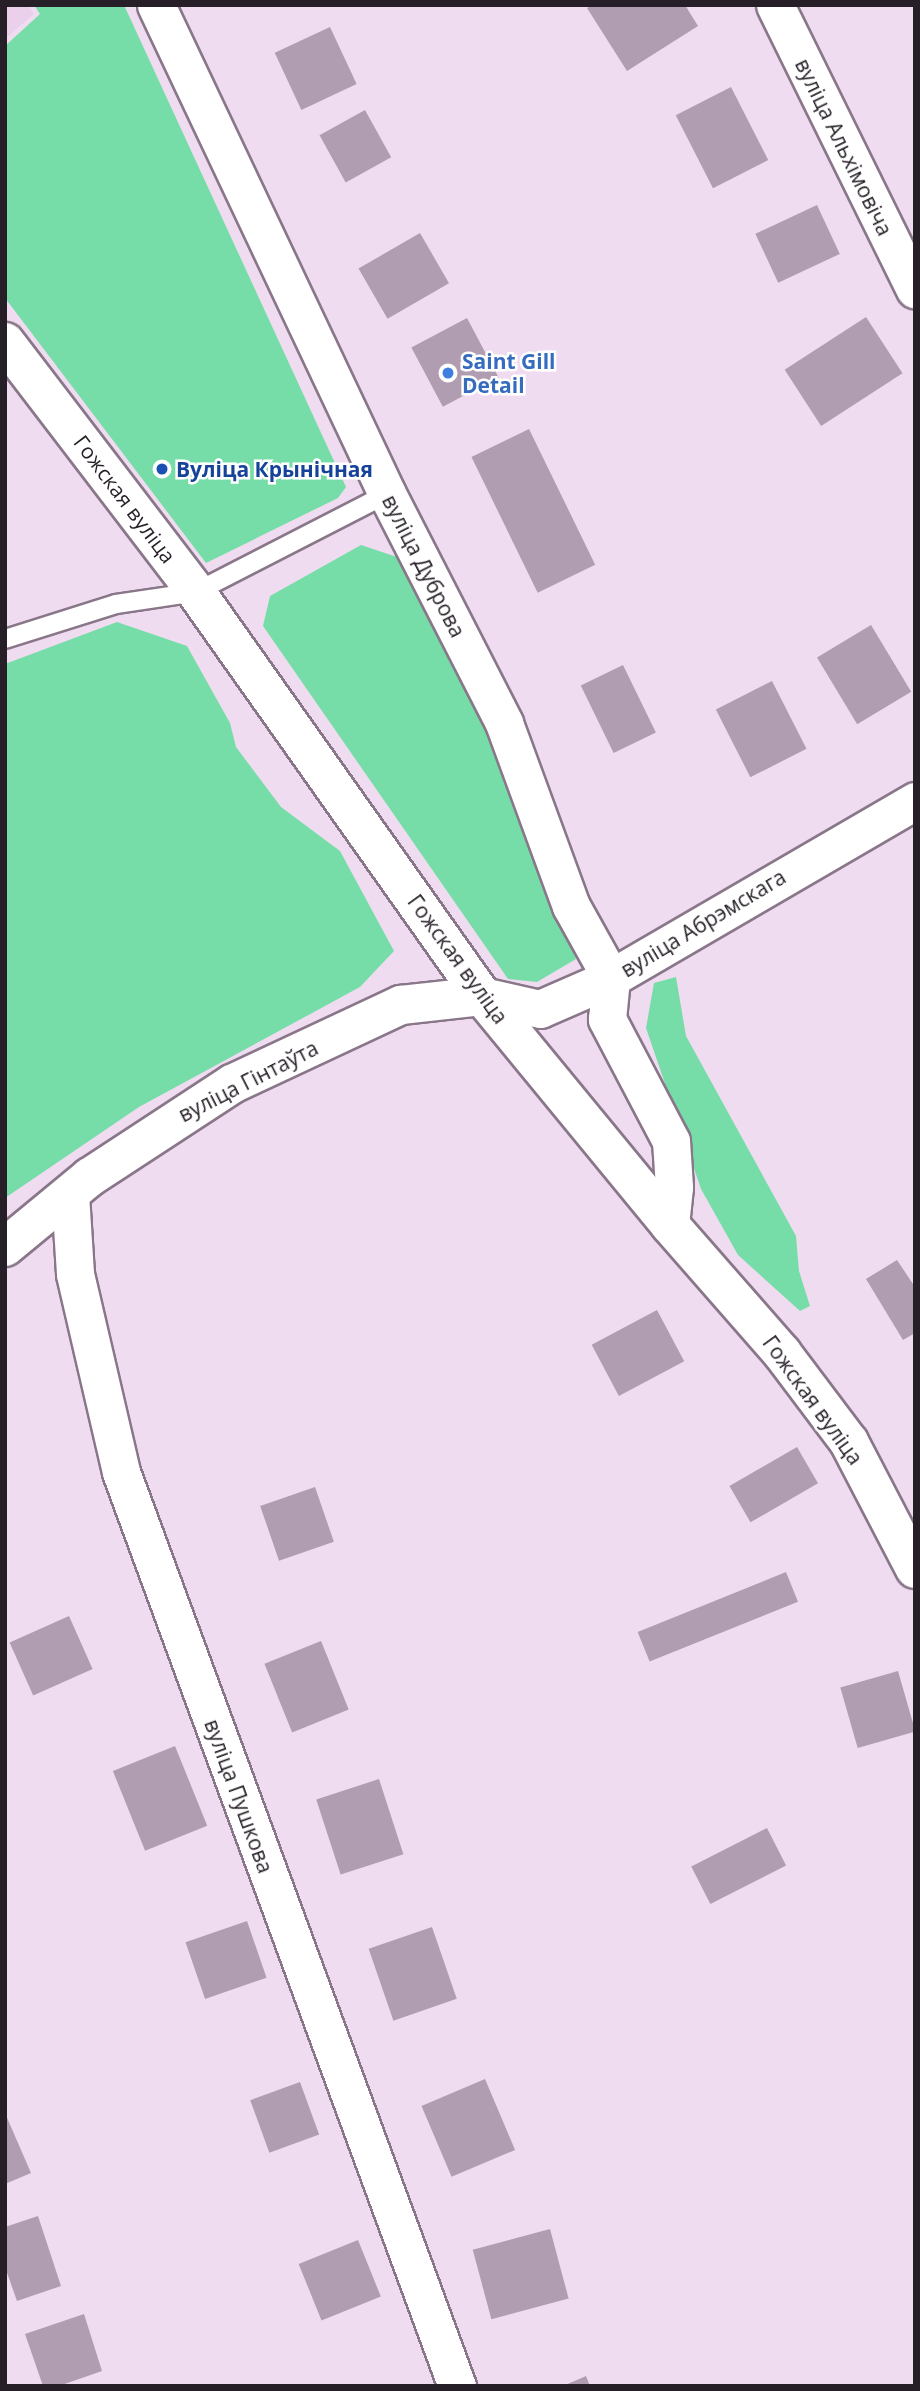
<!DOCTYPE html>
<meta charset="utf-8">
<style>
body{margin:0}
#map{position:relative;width:920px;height:2391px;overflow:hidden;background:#f0dcf0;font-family:"Open Sans",sans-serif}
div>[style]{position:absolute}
.built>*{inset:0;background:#ead0eb}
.green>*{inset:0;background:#77dda8}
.building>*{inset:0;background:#b09db1;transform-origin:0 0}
.roads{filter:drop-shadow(2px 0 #897789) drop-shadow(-2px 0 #897789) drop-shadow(0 2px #897789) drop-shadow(0 -2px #897789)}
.service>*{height:18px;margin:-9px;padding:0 9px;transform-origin:9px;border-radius:9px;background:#fff}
.minor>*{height:37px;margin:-18.5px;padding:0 18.5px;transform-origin:18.5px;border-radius:18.5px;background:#fff}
.tertiary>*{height:38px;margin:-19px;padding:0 19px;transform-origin:19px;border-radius:19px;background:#fff}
.dots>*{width:19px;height:19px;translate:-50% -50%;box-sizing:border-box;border:4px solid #fff;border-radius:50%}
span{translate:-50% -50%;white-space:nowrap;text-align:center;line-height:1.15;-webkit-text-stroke:5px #fff;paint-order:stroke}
.street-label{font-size:21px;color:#261f27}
.shop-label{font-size:21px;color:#366cbe;font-weight:700}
.left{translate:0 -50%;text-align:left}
.transit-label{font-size:21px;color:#164399;font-weight:700}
.frame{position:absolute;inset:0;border:7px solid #261f27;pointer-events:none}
</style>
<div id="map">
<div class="built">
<div style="clip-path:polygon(5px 5px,28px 5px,34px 14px,5px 39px)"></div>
</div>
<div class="green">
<div style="clip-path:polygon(34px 5px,124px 5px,346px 487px,338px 498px,206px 563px,5px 298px,5px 46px,40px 14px)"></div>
<div style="clip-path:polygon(361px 545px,397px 557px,474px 701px,576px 959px,537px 982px,508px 979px,263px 626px,270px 596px)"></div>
<div style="clip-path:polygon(117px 622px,187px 646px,230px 723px,236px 747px,281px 807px,340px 851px,394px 951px,360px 987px,139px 1107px,5px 1198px,5px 664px)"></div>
<div style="clip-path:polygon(676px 977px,686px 1036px,796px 1236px,799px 1271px,810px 1306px,800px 1311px,738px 1255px,701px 1189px,646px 1028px,654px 983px)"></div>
</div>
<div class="building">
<div style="clip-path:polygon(592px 5px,685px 5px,698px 26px,627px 71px,587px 8px)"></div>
<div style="left:330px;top:27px;width:63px;height:61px;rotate:65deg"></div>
<div style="left:731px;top:87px;width:82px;height:62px;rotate:63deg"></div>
<div style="left:365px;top:110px;width:54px;height:52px;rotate:61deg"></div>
<div style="left:817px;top:205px;width:54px;height:68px;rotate:65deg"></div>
<div style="left:420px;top:233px;width:58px;height:71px;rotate:60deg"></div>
<div style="left:866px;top:317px;width:67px;height:97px;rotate:57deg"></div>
<div style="left:467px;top:318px;width:67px;height:63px;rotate:62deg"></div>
<div style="left:529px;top:429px;width:151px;height:64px;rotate:64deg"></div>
<div style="left:871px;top:625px;width:78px;height:63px;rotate:59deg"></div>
<div style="left:623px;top:665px;width:75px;height:47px;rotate:64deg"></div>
<div style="left:772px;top:681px;width:76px;height:63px;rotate:63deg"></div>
<div style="clip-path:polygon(897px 1260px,915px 1287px,915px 1333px,903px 1340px,866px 1279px)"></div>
<div style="left:657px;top:1310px;width:58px;height:74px;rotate:62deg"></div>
<div style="left:797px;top:1447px;width:42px;height:78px;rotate:60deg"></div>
<div style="left:315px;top:1487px;width:58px;height:58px;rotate:71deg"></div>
<div style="left:786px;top:1572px;width:32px;height:160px;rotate:68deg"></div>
<div style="left:69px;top:1616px;width:58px;height:65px;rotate:66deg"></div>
<div style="left:321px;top:1641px;width:74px;height:61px;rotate:68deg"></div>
<div style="left:898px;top:1671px;width:63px;height:60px;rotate:74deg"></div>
<div style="left:175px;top:1746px;width:86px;height:67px;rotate:68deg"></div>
<div style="left:379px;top:1779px;width:79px;height:66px;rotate:72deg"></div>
<div style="left:767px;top:1828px;width:42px;height:85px;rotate:63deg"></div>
<div style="left:247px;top:1921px;width:60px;height:65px;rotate:71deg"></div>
<div style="left:432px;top:1927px;width:76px;height:67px;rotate:71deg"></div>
<div style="left:485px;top:2079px;width:77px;height:69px;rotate:67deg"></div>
<div style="left:300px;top:2082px;width:56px;height:53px;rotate:70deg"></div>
<div style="clip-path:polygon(5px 2113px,31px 2173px,5px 2184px)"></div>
<div style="clip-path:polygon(38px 2216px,61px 2286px,17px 2301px,5px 2267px,5px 2227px)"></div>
<div style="left:550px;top:2229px;width:72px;height:80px;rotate:75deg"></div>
<div style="left:358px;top:2240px;width:61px;height:64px;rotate:68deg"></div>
<div style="clip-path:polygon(84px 2314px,102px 2371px,59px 2386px,43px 2386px,25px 2334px)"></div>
<div style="clip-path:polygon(586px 2376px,590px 2386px,563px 2386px)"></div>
</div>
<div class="roads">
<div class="service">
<div style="left:5px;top:639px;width:116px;rotate:-17.5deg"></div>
<div style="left:116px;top:604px;width:81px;rotate:-8.5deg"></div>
<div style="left:196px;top:592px;width:215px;rotate:-27.2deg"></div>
</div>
<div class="minor">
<div style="left:156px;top:5px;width:541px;rotate:64.71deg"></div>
<div style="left:387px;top:494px;width:257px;rotate:62.9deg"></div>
<div style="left:504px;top:723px;width:195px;rotate:69.9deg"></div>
<div style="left:571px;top:906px;width:82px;rotate:60.9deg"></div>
<div style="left:611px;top:978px;width:77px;rotate:156.4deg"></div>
<div style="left:540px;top:1009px;width:59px;rotate:-167.4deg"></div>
<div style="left:775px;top:5px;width:317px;rotate:63.8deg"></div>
<div style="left:70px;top:1194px;width:80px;rotate:86.4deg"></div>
<div style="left:75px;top:1274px;width:203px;rotate:76.9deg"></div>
<div style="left:121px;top:1472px;width:974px;rotate:69.82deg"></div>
<div style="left:670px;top:1225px;width:38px;rotate:-84deg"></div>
<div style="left:674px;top:1187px;width:46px;rotate:-93.7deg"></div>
<div style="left:671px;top:1141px;width:138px;rotate:-117.7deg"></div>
<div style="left:607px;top:1019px;width:41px;rotate:-84.4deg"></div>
<div style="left:611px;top:978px;width:352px;rotate:-30.2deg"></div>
</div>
<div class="tertiary">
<div style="left:5px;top:342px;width:315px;rotate:52.6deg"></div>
<div style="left:196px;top:592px;width:495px;rotate:54.7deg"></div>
<div style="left:482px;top:996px;width:296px;rotate:50.6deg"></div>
<div style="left:670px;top:1225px;width:170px;rotate:48.8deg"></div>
<div style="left:782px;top:1353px;width:111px;rotate:53deg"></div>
<div style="left:849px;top:1442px;width:143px;rotate:62.5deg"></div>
<div style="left:5px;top:1247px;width:110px;rotate:-39.5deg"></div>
<div style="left:90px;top:1177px;width:170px;rotate:-33.2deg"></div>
<div style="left:232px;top:1084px;width:187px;rotate:-25.1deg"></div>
<div style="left:401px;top:1005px;width:81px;rotate:-6.3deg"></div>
</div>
</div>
<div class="dots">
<div style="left:448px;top:373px;background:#3f7fe0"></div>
<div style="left:162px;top:469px;background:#1a4fb4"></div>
</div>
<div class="street-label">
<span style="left:844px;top:147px;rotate:64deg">вуліца Альхімовіча</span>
<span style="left:125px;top:499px;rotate:53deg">Гожская вуліца</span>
<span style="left:424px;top:566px;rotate:63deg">вуліца Дуброва</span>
<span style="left:703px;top:923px;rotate:-31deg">вуліца Абрэмскага</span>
<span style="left:458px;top:959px;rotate:54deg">Гожская вуліца</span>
<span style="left:248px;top:1081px;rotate:-27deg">вуліца Гінтаўта</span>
<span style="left:813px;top:1400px;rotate:54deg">Гожская вуліца</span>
<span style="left:239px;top:1796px;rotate:70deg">вуліца Пушкова</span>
</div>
<div class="shop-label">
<span class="left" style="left:462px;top:373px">Saint Gill<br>Detail</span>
</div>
<div class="transit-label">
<span class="left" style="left:176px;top:469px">Вуліца Крынічная</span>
</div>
<div class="frame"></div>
</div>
